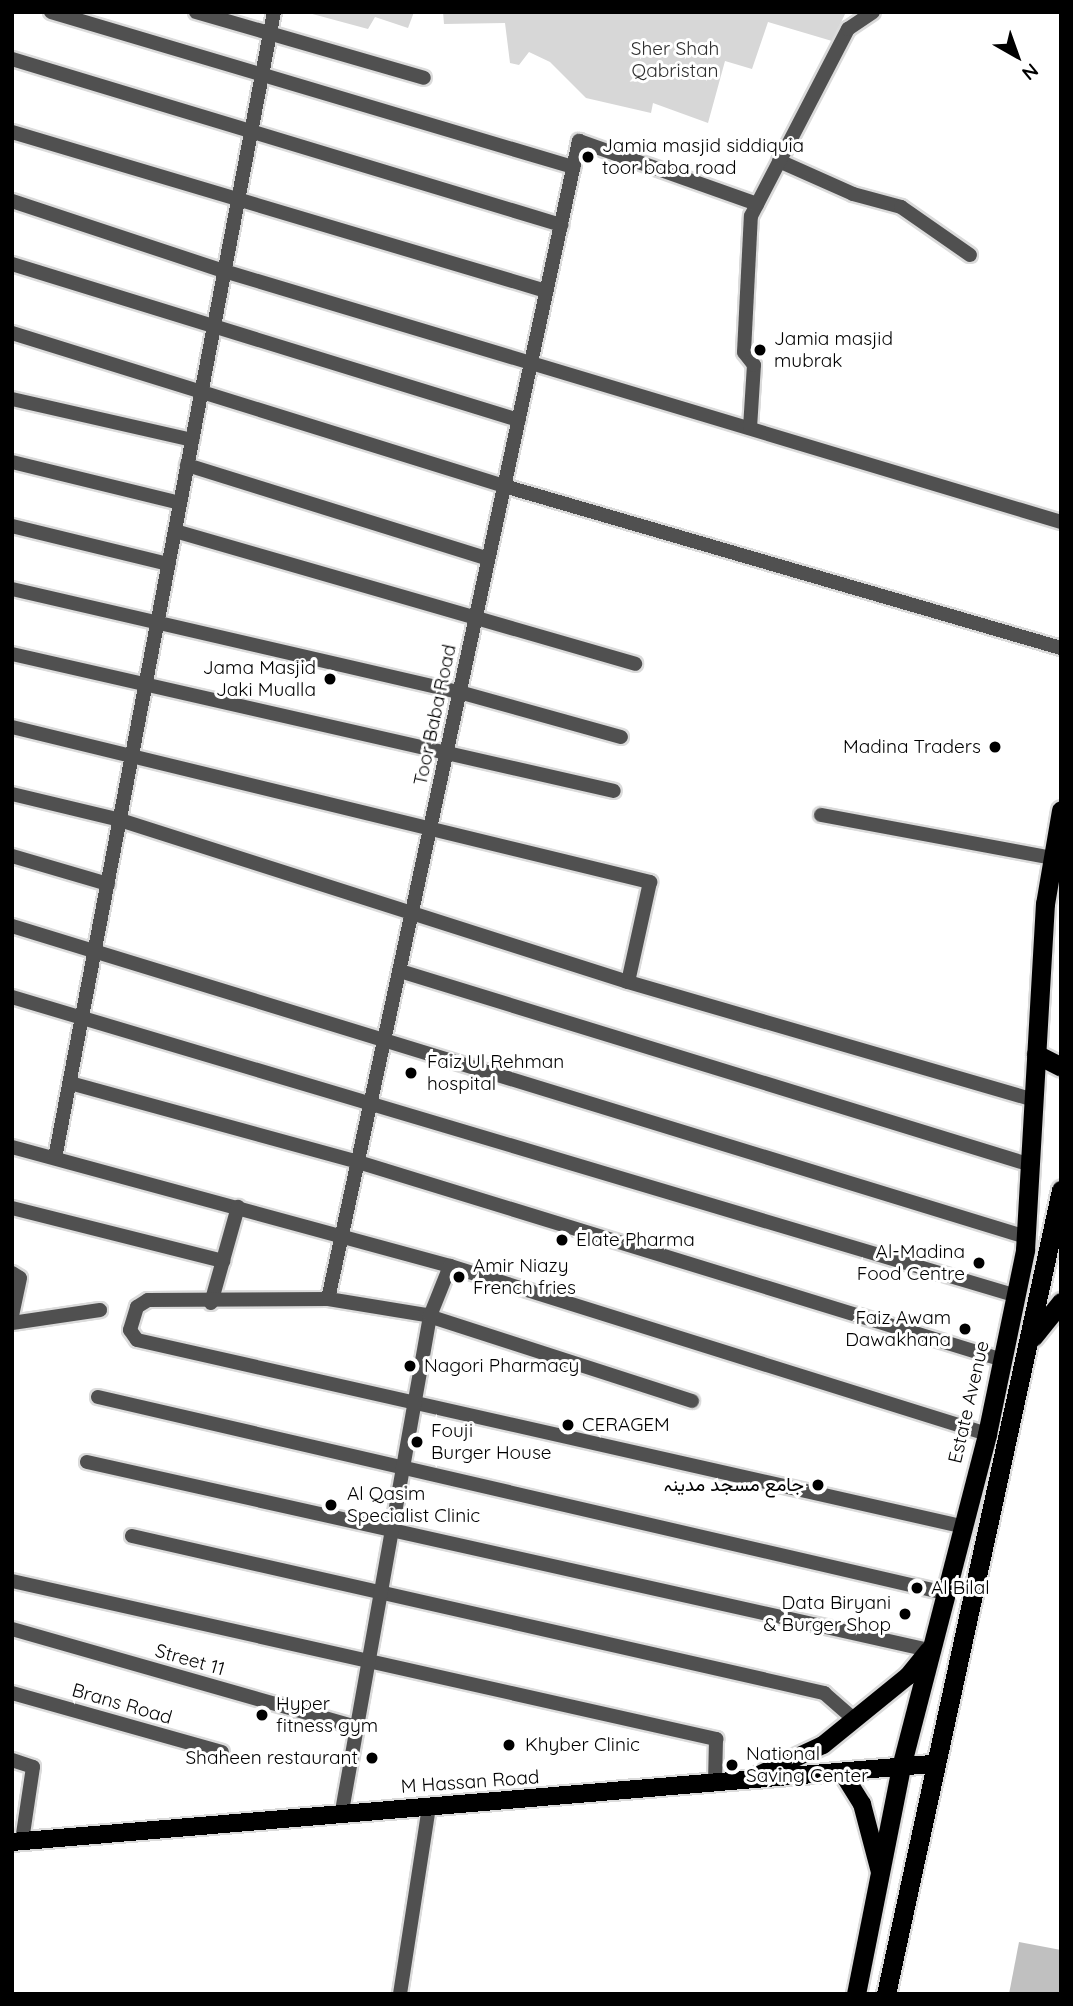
<!DOCTYPE html>
<meta charset="utf-8">
<style>
body{margin:0}
#map{position:relative;width:1073px;height:2006px;overflow:hidden;background:#fff;font-family:Quicksand,Vazirmatn,sans-serif}
div>[style]{position:absolute}
.green>*{inset:0;background:#d7d7d7}
.building>*{inset:0;background:#c0c0c0}
.roads{filter:drop-shadow(2px 0 #dbdbdb) drop-shadow(-2px 0 #dbdbdb) drop-shadow(0 2px #dbdbdb) drop-shadow(0 -2px #dbdbdb)}
.minor>*{height:14px;margin:-7px;padding:0 7px;transform-origin:7px;border-radius:7px;background:#505050}
.primary>*{height:18px;margin:-9px;padding:0 9px;transform-origin:9px;border-radius:9px;background:#000}
.trunk>*{height:19px;margin:-9.5px;padding:0 9.5px;transform-origin:9.5px;border-radius:9.5px;background:#000}
.dots>*{width:19px;height:19px;translate:-50% -50%;box-sizing:border-box;border:4px solid #fff;border-radius:50%}
span{translate:-50% -50%;white-space:nowrap;text-align:center;line-height:1.15;-webkit-text-stroke:6px #fff;paint-order:stroke}
.park-label{font-size:19px;color:#2e2e2e}
.poi-label{font-size:19px;color:#000}
.left{translate:0 -50%;text-align:left}
.right{translate:-100% -50%;text-align:right}
.street-label{font-size:19px;color:#000}
.frame{position:absolute;inset:0;border:14px solid #000;pointer-events:none}
.north{position:absolute;left:982px;top:21px;width:70px;height:70px;-webkit-text-stroke:5px #fff;paint-order:stroke;rotate:140deg;font-size:19px;font-weight:700;line-height:28px;text-align:center;color:#000}
.north::after{content:'';display:block;margin:auto;width:24px;height:32px;background:#000;clip-path:polygon(50% 0,100% 100%,50% 72%,0 100%)}
</style>
<div id="map">
<div class="green">
<div style="clip-path:polygon(305px 12px,414px 12px,408px 28px,375px 17px,368px 29px)"></div>
<div style="clip-path:polygon(443px 12px,846px 12px,832px 41px,768px 22px,752px 69px,725px 61px,708px 123px,653px 103px,651px 113px,586px 98px,550px 62px,529px 52px,519px 65px,510px 63px,505px 23px,444px 24px)"></div>
</div>
<div class="building">
<div style="clip-path:polygon(1019px 1942px,1061px 1950px,1061px 1994px,1009px 1994px)"></div>
</div>
<div class="roads">
<div class="minor">
<div style="left:51px;top:12px;width:545px;rotate:16.54deg"></div>
<div style="left:196px;top:12px;width:237px;rotate:16.1deg"></div>
<div style="left:12px;top:59px;width:574px;rotate:16.82deg"></div>
<div style="left:12px;top:132px;width:557px;rotate:16.58deg"></div>
<div style="left:779px;top:161px;width:81px;rotate:24deg"></div>
<div style="left:853px;top:194px;width:50px;rotate:15.2deg"></div>
<div style="left:901px;top:207px;width:84px;rotate:34.8deg"></div>
<div style="left:12px;top:201px;width:223px;rotate:18.3deg"></div>
<div style="left:224px;top:271px;width:874px;rotate:16.69deg"></div>
<div style="left:12px;top:264px;width:530px;rotate:17.13deg"></div>
<div style="left:12px;top:333px;width:515px;rotate:17.27deg"></div>
<div style="left:504px;top:486px;width:580px;rotate:16.22deg"></div>
<div style="left:12px;top:399px;width:185px;rotate:12.8deg"></div>
<div style="left:750px;top:428px;width:63px;rotate:-86.4deg"></div>
<div style="left:754px;top:365px;width:16px;rotate:-128deg"></div>
<div style="left:744px;top:352px;width:136px;rotate:-87.1deg"></div>
<div style="left:751px;top:216px;width:211px;rotate:-62.6deg"></div>
<div style="left:848px;top:29px;width:30px;rotate:-34deg"></div>
<div style="left:12px;top:462px;width:173px;rotate:13.7deg"></div>
<div style="left:187px;top:465px;width:315px;rotate:17.3deg"></div>
<div style="left:12px;top:526px;width:161px;rotate:13.7deg"></div>
<div style="left:175px;top:531px;width:479px;rotate:16.1deg"></div>
<div style="left:12px;top:589px;width:459px;rotate:13deg"></div>
<div style="left:459px;top:692px;width:168px;rotate:15.5deg"></div>
<div style="left:12px;top:654px;width:617px;rotate:12.82deg"></div>
<div style="left:12px;top:727px;width:657px;rotate:13.66deg"></div>
<div style="left:650px;top:882px;width:102px;rotate:102.4deg"></div>
<div style="left:12px;top:794px;width:111px;rotate:13.5deg"></div>
<div style="left:120px;top:820px;width:533px;rotate:17.69deg"></div>
<div style="left:628px;top:982px;width:422px;rotate:16.2deg"></div>
<div style="left:821px;top:815px;width:236px;rotate:10.5deg"></div>
<div style="left:12px;top:856px;width:100px;rotate:16.3deg"></div>
<div style="left:12px;top:926px;width:1061px;rotate:17.05deg"></div>
<div style="left:400px;top:971px;width:660px;rotate:17.09deg"></div>
<div style="left:12px;top:997px;width:1049px;rotate:16.57deg"></div>
<div style="left:70px;top:1083px;width:299px;rotate:15.3deg"></div>
<div style="left:358px;top:1162px;width:675px;rotate:17.07deg"></div>
<div style="left:12px;top:1147px;width:454px;rotate:15.2deg"></div>
<div style="left:450px;top:1266px;width:563px;rotate:17.37deg"></div>
<div style="left:55px;top:1158px;width:1167px;rotate:-79.18deg"></div>
<div style="left:12px;top:1208px;width:218px;rotate:14.1deg"></div>
<div style="left:12px;top:1273px;width:9px;rotate:32deg"></div>
<div style="left:20px;top:1278px;width:38px;rotate:102deg"></div>
<div style="left:328px;top:1299px;width:1185px;rotate:-77.77deg"></div>
<div style="left:579px;top:141px;width:189px;rotate:19.5deg"></div>
<div style="left:211px;top:1303px;width:100px;rotate:-74.3deg"></div>
<div style="left:12px;top:1323px;width:89px;rotate:-8.4deg"></div>
<div style="left:98px;top:1397px;width:869px;rotate:13.03deg"></div>
<div style="left:692px;top:1401px;width:280px;rotate:-162.1deg"></div>
<div style="left:426px;top:1315px;width:99px;rotate:-170.7deg"></div>
<div style="left:328px;top:1299px;width:180px;rotate:179.7deg"></div>
<div style="left:148px;top:1300px;width:13px;rotate:148deg"></div>
<div style="left:137px;top:1307px;width:24px;rotate:107deg"></div>
<div style="left:130px;top:1330px;width:12px;rotate:55deg"></div>
<div style="left:137px;top:1340px;width:845px;rotate:12.72deg"></div>
<div style="left:87px;top:1462px;width:863px;rotate:12.59deg"></div>
<div style="left:132px;top:1536px;width:710px;rotate:12.78deg"></div>
<div style="left:824px;top:1693px;width:41px;rotate:41.1deg"></div>
<div style="left:12px;top:1581px;width:722px;rotate:12.65deg"></div>
<div style="left:716px;top:1739px;width:44px;rotate:91.3deg"></div>
<div style="left:12px;top:1629px;width:359px;rotate:15.9deg"></div>
<div style="left:12px;top:1693px;width:218px;rotate:15.7deg"></div>
<div style="left:12px;top:1760px;width:22px;rotate:18deg"></div>
<div style="left:33px;top:1767px;width:75px;rotate:98.5deg"></div>
<div style="left:342px;top:1811px;width:503px;rotate:-79.92deg"></div>
<div style="left:430px;top:1316px;width:54px;rotate:-68.2deg"></div>
<div style="left:400px;top:1994px;width:189px;rotate:-81.2deg"></div>
</div>
<div class="primary">
<div style="left:842px;top:1772px;width:38px;rotate:58deg"></div>
<div style="left:862px;top:1804px;width:70px;rotate:75.2deg"></div>
<div style="left:761px;top:1774px;width:68px;rotate:-25.1deg"></div>
<div style="left:823px;top:1745px;width:109px;rotate:-39.1deg"></div>
<div style="left:908px;top:1676px;width:33px;rotate:-51deg"></div>
<div style="left:12px;top:1842px;width:922px;rotate:-4.85deg"></div>
</div>
<div class="trunk">
<div style="left:1036px;top:1054px;width:28px;rotate:27deg"></div>
<div style="left:1033px;top:1337px;width:45px;rotate:-51.3deg"></div>
<div style="left:856px;top:1994px;width:231px;rotate:-78.8deg"></div>
<div style="left:901px;top:1767px;width:344px;rotate:-75.5deg"></div>
<div style="left:987px;top:1434px;width:188px;rotate:-78.3deg"></div>
<div style="left:1025px;top:1250px;width:347px;rotate:-86.7deg"></div>
<div style="left:1045px;top:904px;width:95px;rotate:-80.3deg"></div>
<div style="left:886px;top:1994px;width:823px;rotate:-77.72deg"></div>
</div>
</div>
<div class="dots">
<div style="left:588px;top:157px;background:#000"></div>
<div style="left:760px;top:350px;background:#000"></div>
<div style="left:330px;top:679px;background:#000"></div>
<div style="left:995px;top:747px;background:#000"></div>
<div style="left:411px;top:1073px;background:#000"></div>
<div style="left:562px;top:1240px;background:#000"></div>
<div style="left:979px;top:1263px;background:#000"></div>
<div style="left:459px;top:1277px;background:#000"></div>
<div style="left:965px;top:1329px;background:#000"></div>
<div style="left:410px;top:1366px;background:#000"></div>
<div style="left:568px;top:1425px;background:#000"></div>
<div style="left:417px;top:1442px;background:#000"></div>
<div style="left:818px;top:1485px;background:#000"></div>
<div style="left:331px;top:1505px;background:#000"></div>
<div style="left:917px;top:1588px;background:#000"></div>
<div style="left:905px;top:1614px;background:#000"></div>
<div style="left:262px;top:1715px;background:#000"></div>
<div style="left:509px;top:1745px;background:#000"></div>
<div style="left:372px;top:1758px;background:#000"></div>
<div style="left:732px;top:1765px;background:#000"></div>
</div>
<div class="park-label">
<span style="left:675px;top:60px">Sher Shah<br>Qabristan</span>
</div>
<div class="poi-label">
<span class="left" style="left:602px;top:157px">Jamia masjid siddiquia<br>toor baba road</span>
<span class="left" style="left:774px;top:350px">Jamia masjid<br>mubrak</span>
<span class="right" style="left:316px;top:679px">Jama Masjid<br>Jaki Mualla</span>
<span class="right" style="left:981px;top:747px">Madina Traders</span>
<span class="left" style="left:427px;top:1073px">Faiz Ul Rehman<br>hospital</span>
<span class="left" style="left:576px;top:1240px">Elate Pharma</span>
<span class="right" style="left:965px;top:1263px">Al-Madina<br>Food Centre</span>
<span class="left" style="left:473px;top:1277px">Amir Niazy<br>French fries</span>
<span class="right" style="left:951px;top:1329px">Faiz Awam<br>Dawakhana</span>
<span class="left" style="left:424px;top:1366px">Nagori Pharmacy</span>
<span class="left" style="left:582px;top:1425px">CERAGEM</span>
<span class="left" style="left:431px;top:1442px">Fouji<br>Burger House</span>
<span class="right" style="left:804px;top:1485px">جامع مسجد مدینہ</span>
<span class="left" style="left:347px;top:1505px">Al Qasim<br>Specialist Clinic</span>
<span class="left" style="left:931px;top:1588px">Al Bilal</span>
<span class="right" style="left:891px;top:1614px">Data Biryani<br>&amp; Burger Shop</span>
<span class="left" style="left:276px;top:1715px">Hyper<br>fitness gym</span>
<span class="left" style="left:525px;top:1745px">Khyber Clinic</span>
<span class="left" style="left:746px;top:1765px">National<br>Saving Center</span>
<span class="right" style="left:358px;top:1758px">Shaheen restaurant</span>
</div>
<div class="street-label">
<span style="left:435px;top:715px;rotate:-78deg">Toor Baba Road</span>
<span style="left:969px;top:1402px;rotate:-77deg">Estate Avenue</span>
<span style="left:190px;top:1660px;rotate:16deg">Street 11</span>
<span style="left:122px;top:1704px;rotate:16deg">Brans Road</span>
<span style="left:470px;top:1782px;rotate:-4deg">M Hassan Road</span>
</div>
<div class="frame"></div>
<div class="north">N</div>
</div>
